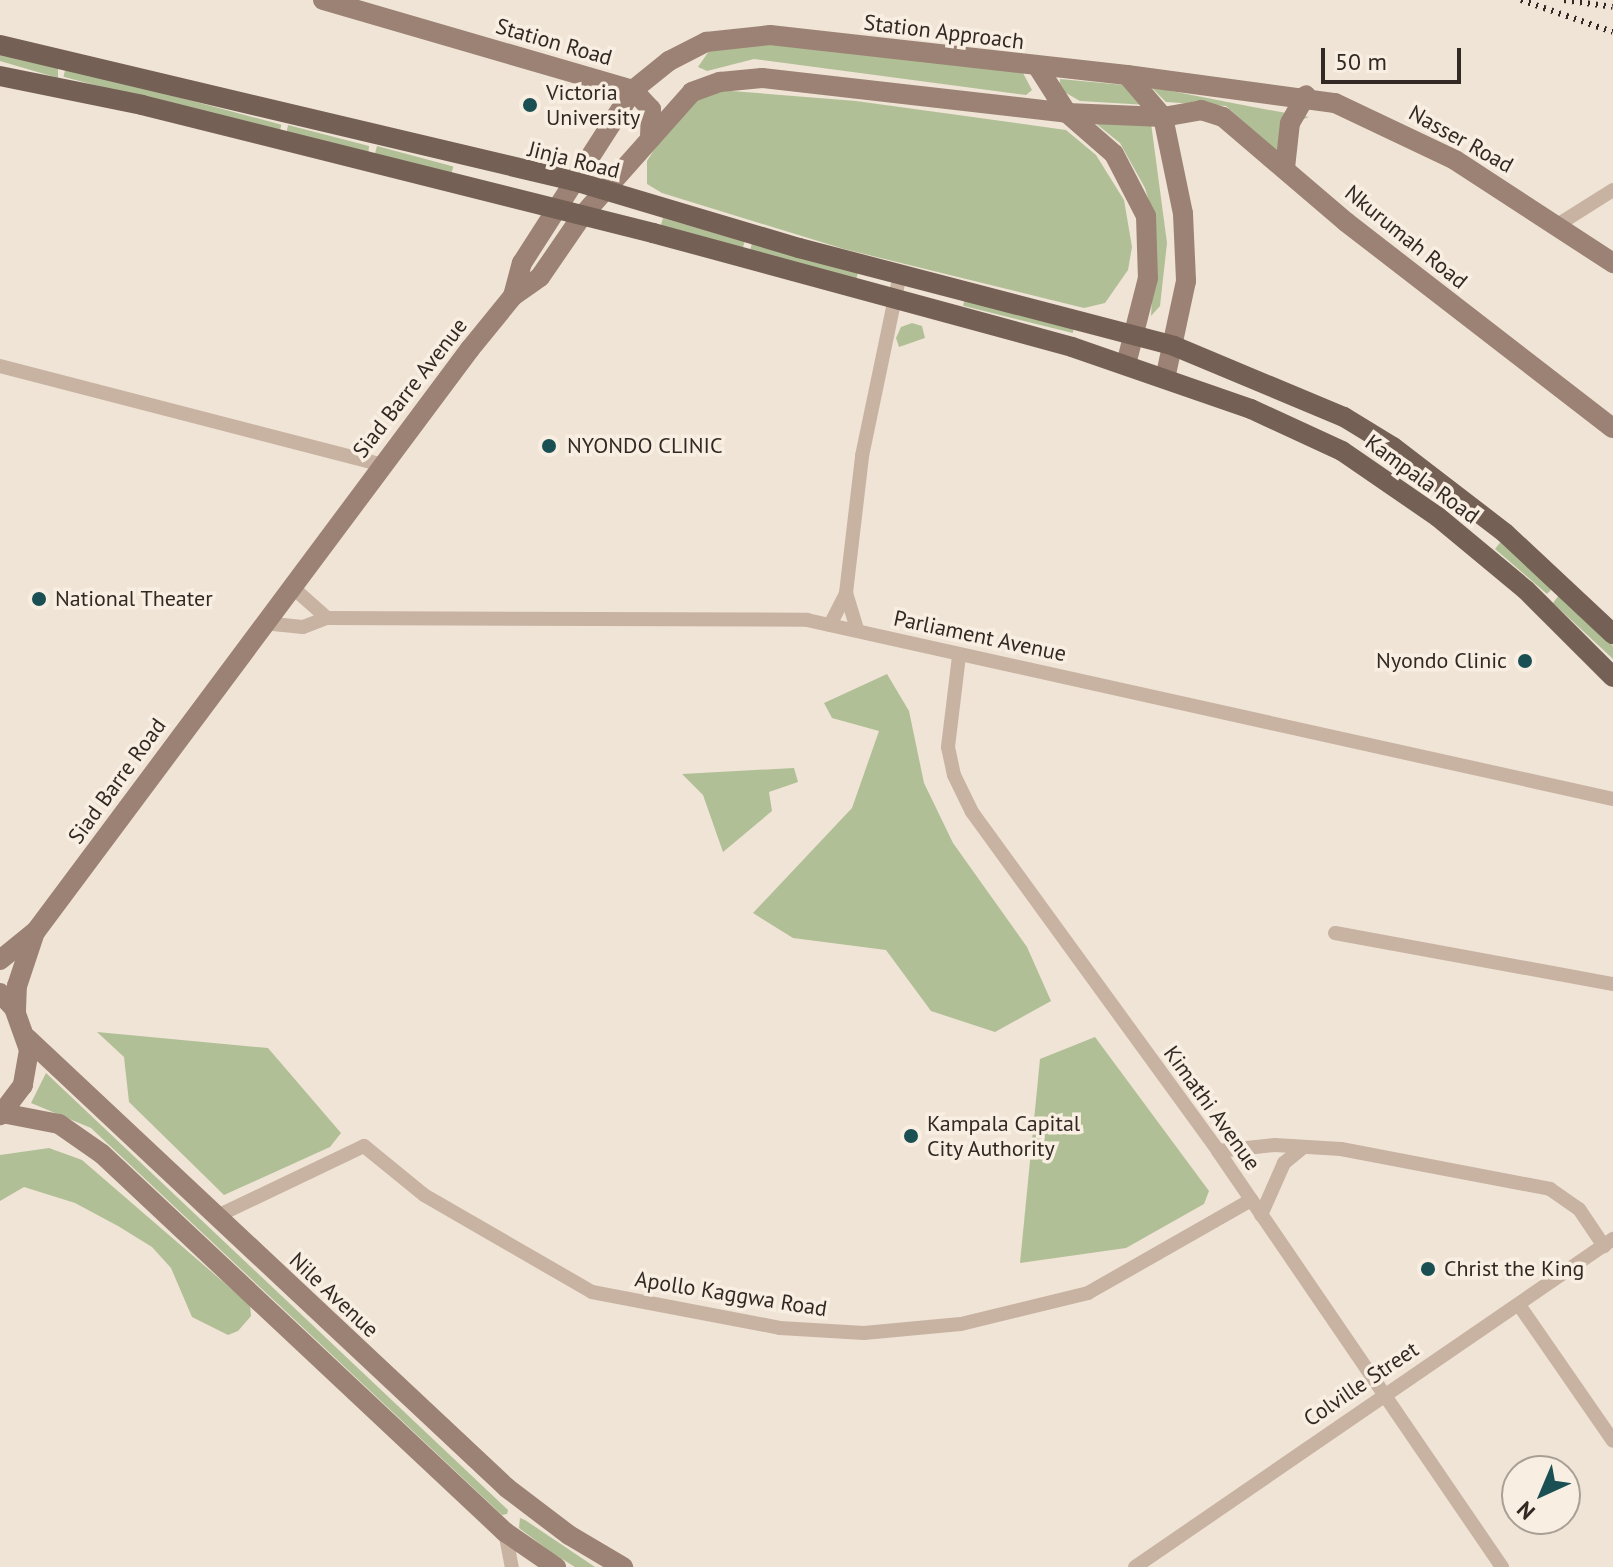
<!DOCTYPE html>
<style>
body{margin:0}
#map{position:relative;width:1613px;height:1567px;overflow:hidden;background:#f0e4d6;font-family:"PT Sans",sans-serif}
div>[style]{position:absolute}
.green>*{inset:0;background:#b1bf96;transform-origin:0 0}
.street>*{height:14px;margin:-7px;padding:0 7px;transform-origin:7px;border-radius:7px;background:#c8b3a2}
.secondary>*{height:20px;margin:-10px;padding:0 10px;transform-origin:10px;border-radius:10px;background:#9b8274}
.primary>*{height:20px;margin:-10px;padding:0 10px;transform-origin:10px;border-radius:10px;background:#756055}
.rail>*{height:6px;margin-top:-3px;transform-origin:0;background:repeating-linear-gradient(90deg,#322924 0 2px,transparent 0 8px)}
.dots>*{width:22px;height:22px;translate:-50% -50%;box-sizing:border-box;border:4px solid #f8eee1;border-radius:50%}
span{translate:-50% -50%;white-space:nowrap;text-align:center;line-height:1.15;-webkit-text-stroke:7px #f8eee1;paint-order:stroke}
.street-label{font-size:22px;color:#322924}
.poi-label{font-size:22px;color:#322924}
.left{translate:0 -50%;text-align:left}
.right{translate:-100% -50%;text-align:right}
.north{position:absolute;left:1501px;top:1455px;width:80px;height:80px;box-sizing:border-box;background:#f8eee1;border:2px solid #a99f95;border-radius:50%;rotate:224deg;font-size:22px;font-weight:700;line-height:32px;text-align:center;color:#322924}
.north::after{content:'';display:block;margin:auto;width:28px;height:36px;background:#1a5054;clip-path:polygon(50% 0,100% 100%,50% 72%,0 100%)}
.scale{position:absolute;left:1321px;top:48px;width:140px;height:36px;box-sizing:border-box;border:4px solid #322924;border-top:0;padding-left:10px;font-size:24px;line-height:28px;white-space:nowrap;color:#322924;-webkit-text-stroke:6px #f8eee1;paint-order:stroke}
</style>
<div id="map">
<div class="green">
<div style="clip-path:polygon(769px 43px,1023px 73px,1032px 90px,1026px 95px,754px 59px,707px 71px,698px 67px,709px 51px)"></div>
<div style="clip-path:polygon(0 52px,58px 65px,58px 78px,0 61px)"></div>
<div style="left:66px;top:67px;width:223px;height:10px;rotate:15deg"></div>
<div style="clip-path:polygon(1060px 79px,1124px 85px,1147px 105px,1080px 101px,1059px 89px)"></div>
<div style="clip-path:polygon(1151px 87px,1253px 107px,1309px 117px,1298px 121px,1276px 152px,1226px 106px,1166px 102px)"></div>
<div style="clip-path:polygon(719px 90px,856px 101px,1066px 130px,1096px 155px,1124px 200px,1132px 247px,1128px 270px,1105px 303px,1084px 308px,844px 249px,662px 193px,647px 184px,647px 161px,678px 112px,687px 102px)"></div>
<div style="clip-path:polygon(1089px 118px,1151px 123px,1167px 243px,1160px 306px,1151px 316px,1156px 225px,1145px 188px,1120px 143px)"></div>
<div style="clip-path:polygon(288px 125px,369px 146px,368px 158px,286px 135px)"></div>
<div style="left:377px;top:146px;width:79px;height:12px;rotate:15deg"></div>
<div style="left:663px;top:218px;width:85px;height:10px;rotate:16deg"></div>
<div style="left:752px;top:243px;width:110px;height:10px;rotate:15deg"></div>
<div style="left:965px;top:298px;width:113px;height:8px;rotate:14deg"></div>
<div style="clip-path:polygon(912px 323px,922px 326px,925px 338px,899px 347px,896px 338px,901px 327px)"></div>
<div style="clip-path:polygon(1502px 540px,1553px 588px,1547px 594px,1495px 549px)"></div>
<div style="clip-path:polygon(1559px 595px,1613px 646px,1613px 659px,1553px 603px)"></div>
<div style="clip-path:polygon(887px 674px,909px 711px,924px 783px,953px 843px,1027px 947px,1051px 1001px,995px 1032px,931px 1011px,886px 950px,793px 938px,753px 913px,852px 808px,879px 731px,832px 718px,824px 703px)"></div>
<div style="clip-path:polygon(794px 768px,798px 782px,769px 792px,772px 811px,723px 852px,703px 795px,682px 774px)"></div>
<div style="clip-path:polygon(97px 1032px,268px 1048px,341px 1133px,330px 1147px,224px 1195px,129px 1102px,124px 1057px)"></div>
<div style="clip-path:polygon(1095px 1037px,1209px 1191px,1204px 1204px,1126px 1248px,1020px 1263px,1040px 1059px)"></div>
<div style="clip-path:polygon(46px 1073px,508px 1510px,507px 1514px,502px 1515px,91px 1128px,31px 1103px)"></div>
<div style="clip-path:polygon(49px 1148px,82px 1160px,250px 1305px,251px 1316px,238px 1331px,228px 1335px,192px 1317px,171px 1268px,152px 1247px,118px 1226px,75px 1203px,24px 1187px,0 1201px,0 1155px)"></div>
<div style="clip-path:polygon(520px 1518px,525px 1520px,595px 1567px,575px 1567px,551px 1552px,519px 1528px)"></div>
</div>
<div class="street">
<div style="left:1559px;top:224px;width:64px;rotate:-32.2deg"></div>
<div style="left:0;top:366px;width:391px;rotate:14.5deg"></div>
<div style="left:291px;top:586px;width:48px;rotate:41.6deg"></div>
<div style="left:846px;top:593px;width:39px;rotate:73deg"></div>
<div style="left:263px;top:623px;width:40px;rotate:5.7deg"></div>
<div style="left:303px;top:627px;width:26px;rotate:-21deg"></div>
<div style="left:327px;top:618px;width:480px;rotate:0.2deg"></div>
<div style="left:807px;top:620px;width:826px;rotate:12.52deg"></div>
<div style="left:830px;top:625px;width:36px;rotate:-63deg"></div>
<div style="left:846px;top:593px;width:138px;rotate:-83.3deg"></div>
<div style="left:862px;top:456px;width:186px;rotate:-78.2deg"></div>
<div style="left:959px;top:656px;width:92px;rotate:96.9deg"></div>
<div style="left:948px;top:747px;width:29px;rotate:78deg"></div>
<div style="left:954px;top:775px;width:41px;rotate:64.1deg"></div>
<div style="left:972px;top:812px;width:419px;rotate:54deg"></div>
<div style="left:1218px;top:1151px;width:504px;rotate:55.68deg"></div>
<div style="left:1335px;top:933px;width:283px;rotate:10.4deg"></div>
<div style="left:1218px;top:1151px;width:57px;rotate:-6deg"></div>
<div style="left:1275px;top:1145px;width:66px;rotate:3.5deg"></div>
<div style="left:1341px;top:1149px;width:213px;rotate:10.8deg"></div>
<div style="left:1550px;top:1189px;width:35px;rotate:35deg"></div>
<div style="left:1579px;top:1209px;width:45px;rotate:56deg"></div>
<div style="left:1261px;top:1215px;width:57px;rotate:-66.1deg"></div>
<div style="left:1284px;top:1163px;width:22px;rotate:-39deg"></div>
<div style="left:215px;top:1217px;width:165px;rotate:-25.5deg"></div>
<div style="left:364px;top:1146px;width:77px;rotate:39.2deg"></div>
<div style="left:424px;top:1195px;width:194px;rotate:30deg"></div>
<div style="left:592px;top:1292px;width:191px;rotate:10.8deg"></div>
<div style="left:780px;top:1328px;width:84px;rotate:3.4deg"></div>
<div style="left:864px;top:1333px;width:97px;rotate:-5.3deg"></div>
<div style="left:961px;top:1324px;width:131px;rotate:-13.7deg"></div>
<div style="left:1088px;top:1293px;width:188px;rotate:-29.7deg"></div>
<div style="left:1519px;top:1305px;width:165px;rotate:55.3deg"></div>
<div style="left:505px;top:1532px;width:36px;rotate:79deg"></div>
<div style="left:1135px;top:1567px;width:580px;rotate:-34.46deg"></div>
</div>
<div class="secondary">
<div style="left:323px;top:0;width:323px;rotate:16.2deg"></div>
<div style="left:633px;top:90px;width:26px;rotate:47deg"></div>
<div style="left:651px;top:109px;width:29px;rotate:92deg"></div>
<div style="left:1039px;top:69px;width:52px;rotate:57.5deg"></div>
<div style="left:1067px;top:113px;width:96px;rotate:2.4deg"></div>
<div style="left:1163px;top:117px;width:39px;rotate:-10deg"></div>
<div style="left:1201px;top:110px;width:23px;rotate:18deg"></div>
<div style="left:1223px;top:117px;width:162px;rotate:40.5deg"></div>
<div style="left:1346px;top:222px;width:337px;rotate:37.7deg"></div>
<div style="left:1127px;top:75px;width:210px;rotate:7.7deg"></div>
<div style="left:1335px;top:103px;width:133px;rotate:25.4deg"></div>
<div style="left:1455px;top:160px;width:189px;rotate:33.1deg"></div>
<div style="left:1285px;top:168px;width:45px;rotate:-83.7deg"></div>
<div style="left:1290px;top:123px;width:32px;rotate:-60deg"></div>
<div style="left:513px;top:296px;width:34px;rotate:-75deg"></div>
<div style="left:522px;top:263px;width:206px;rotate:-57.3deg"></div>
<div style="left:633px;top:90px;width:46px;rotate:-38.9deg"></div>
<div style="left:669px;top:61px;width:42px;rotate:-27.2deg"></div>
<div style="left:706px;top:42px;width:64px;rotate:-6.2deg"></div>
<div style="left:770px;top:35px;width:359px;rotate:6.4deg"></div>
<div style="left:1127px;top:75px;width:55px;rotate:49.4deg"></div>
<div style="left:1163px;top:117px;width:99px;rotate:78.3deg"></div>
<div style="left:1183px;top:214px;width:67px;rotate:87.4deg"></div>
<div style="left:1186px;top:281px;width:100px;rotate:102.1deg"></div>
<div style="left:0;top:960px;width:46px;rotate:-38.9deg"></div>
<div style="left:36px;top:931px;width:726px;rotate:-53.29deg"></div>
<div style="left:470px;top:349px;width:68px;rotate:-50.9deg"></div>
<div style="left:513px;top:296px;width:33px;rotate:-35deg"></div>
<div style="left:540px;top:277px;width:74px;rotate:-55.5deg"></div>
<div style="left:582px;top:216px;width:166px;rotate:-48.4deg"></div>
<div style="left:692px;top:92px;width:30px;rotate:-20deg"></div>
<div style="left:720px;top:82px;width:42px;rotate:-5.4deg"></div>
<div style="left:762px;top:78px;width:307px;rotate:6.5deg"></div>
<div style="left:1067px;top:113px;width:62px;rotate:41.1deg"></div>
<div style="left:1114px;top:154px;width:70px;rotate:62.7deg"></div>
<div style="left:1146px;top:216px;width:62px;rotate:88.2deg"></div>
<div style="left:1148px;top:278px;width:89px;rotate:104.3deg"></div>
<div style="left:0;top:993px;width:21px;rotate:47deg"></div>
<div style="left:14px;top:1008px;width:45px;rotate:70.3deg"></div>
<div style="left:29px;top:1050px;width:36px;rotate:100deg"></div>
<div style="left:23px;top:1085px;width:38px;rotate:127deg"></div>
<div style="left:16px;top:1011px;width:25px;rotate:-88deg"></div>
<div style="left:17px;top:986px;width:54px;rotate:-71.6deg"></div>
<div style="left:27px;top:1038px;width:658px;rotate:43.15deg"></div>
<div style="left:507px;top:1488px;width:78px;rotate:37.2deg"></div>
<div style="left:569px;top:1535px;width:63px;rotate:30.7deg"></div>
<div style="left:2px;top:1113px;width:58px;rotate:10.9deg"></div>
<div style="left:59px;top:1124px;width:52px;rotate:34.9deg"></div>
<div style="left:102px;top:1154px;width:553px;rotate:43.17deg"></div>
<div style="left:505px;top:1532px;width:62px;rotate:34.5deg"></div>
</div>
<div class="primary">
<div style="left:0;top:45px;width:590px;rotate:13.33deg"></div>
<div style="left:574px;top:181px;width:235px;rotate:16.6deg"></div>
<div style="left:799px;top:248px;width:388px;rotate:14.6deg"></div>
<div style="left:1174px;top:346px;width:184px;rotate:22.7deg"></div>
<div style="left:1344px;top:417px;width:57px;rotate:31.5deg"></div>
<div style="left:1393px;top:447px;width:141px;rotate:37.5deg"></div>
<div style="left:1505px;top:533px;width:148px;rotate:43.1deg"></div>
<div style="left:0;top:76px;width:145px;rotate:11.5deg"></div>
<div style="left:142px;top:105px;width:527px;rotate:14.06deg"></div>
<div style="left:653px;top:233px;width:434px;rotate:15.2deg"></div>
<div style="left:1072px;top:347px;width:189px;rotate:19.1deg"></div>
<div style="left:1251px;top:409px;width:100px;rotate:24.8deg"></div>
<div style="left:1342px;top:451px;width:116px;rotate:34.5deg"></div>
<div style="left:1438px;top:517px;width:114px;rotate:39.7deg"></div>
<div style="left:1526px;top:590px;width:123px;rotate:45deg"></div>
</div>
<div class="rail">
<div style="left:1521px;top:0;width:97px;rotate:19.2deg"></div>
<div style="left:1564px;top:0;width:49px;rotate:8.1deg"></div>
</div>
<div class="dots">
<div style="left:530px;top:105px;background:#1a5054"></div>
<div style="left:549px;top:446px;background:#1a5054"></div>
<div style="left:39px;top:599px;background:#1a5054"></div>
<div style="left:1525px;top:661px;background:#1a5054"></div>
<div style="left:911px;top:1136px;background:#1a5054"></div>
<div style="left:1428px;top:1269px;background:#1a5054"></div>
</div>
<div class="street-label">
<span style="left:944px;top:32px;rotate:7deg">Station Approach</span>
<span style="left:554px;top:42px;rotate:16deg">Station Road</span>
<span style="left:1461px;top:139px;rotate:29deg">Nasser Road</span>
<span style="left:574px;top:160px;rotate:14deg">Jinja Road</span>
<span style="left:1406px;top:237px;rotate:39deg">Nkurumah Road</span>
<span style="left:410px;top:388px;rotate:-52deg">Siad Barre Avenue</span>
<span style="left:1422px;top:479px;rotate:36deg">Kampala Road</span>
<span style="left:980px;top:636px;rotate:12deg">Parliament Avenue</span>
<span style="left:117px;top:781px;rotate:-54deg">Siad Barre Road</span>
<span style="left:1212px;top:1108px;rotate:54deg">Kimathi Avenue</span>
<span style="left:731px;top:1294px;rotate:9deg">Apollo Kaggwa Road</span>
<span style="left:334px;top:1295px;rotate:43deg">Nile Avenue</span>
<span style="left:1361px;top:1384px;rotate:-34deg">Colville Street</span>
</div>
<div class="poi-label">
<span class="left" style="left:546px;top:105px">Victoria<br>University</span>
<span class="left" style="left:567px;top:446px">NYONDO CLINIC</span>
<span class="left" style="left:55px;top:599px">National Theater</span>
<span class="right" style="left:1507px;top:661px">Nyondo Clinic</span>
<span class="left" style="left:927px;top:1136px">Kampala Capital<br>City Authority</span>
<span class="left" style="left:1444px;top:1269px">Christ the King</span>
</div>
<div class="north">N</div>
<div class="scale">50 m</div>
</div>
